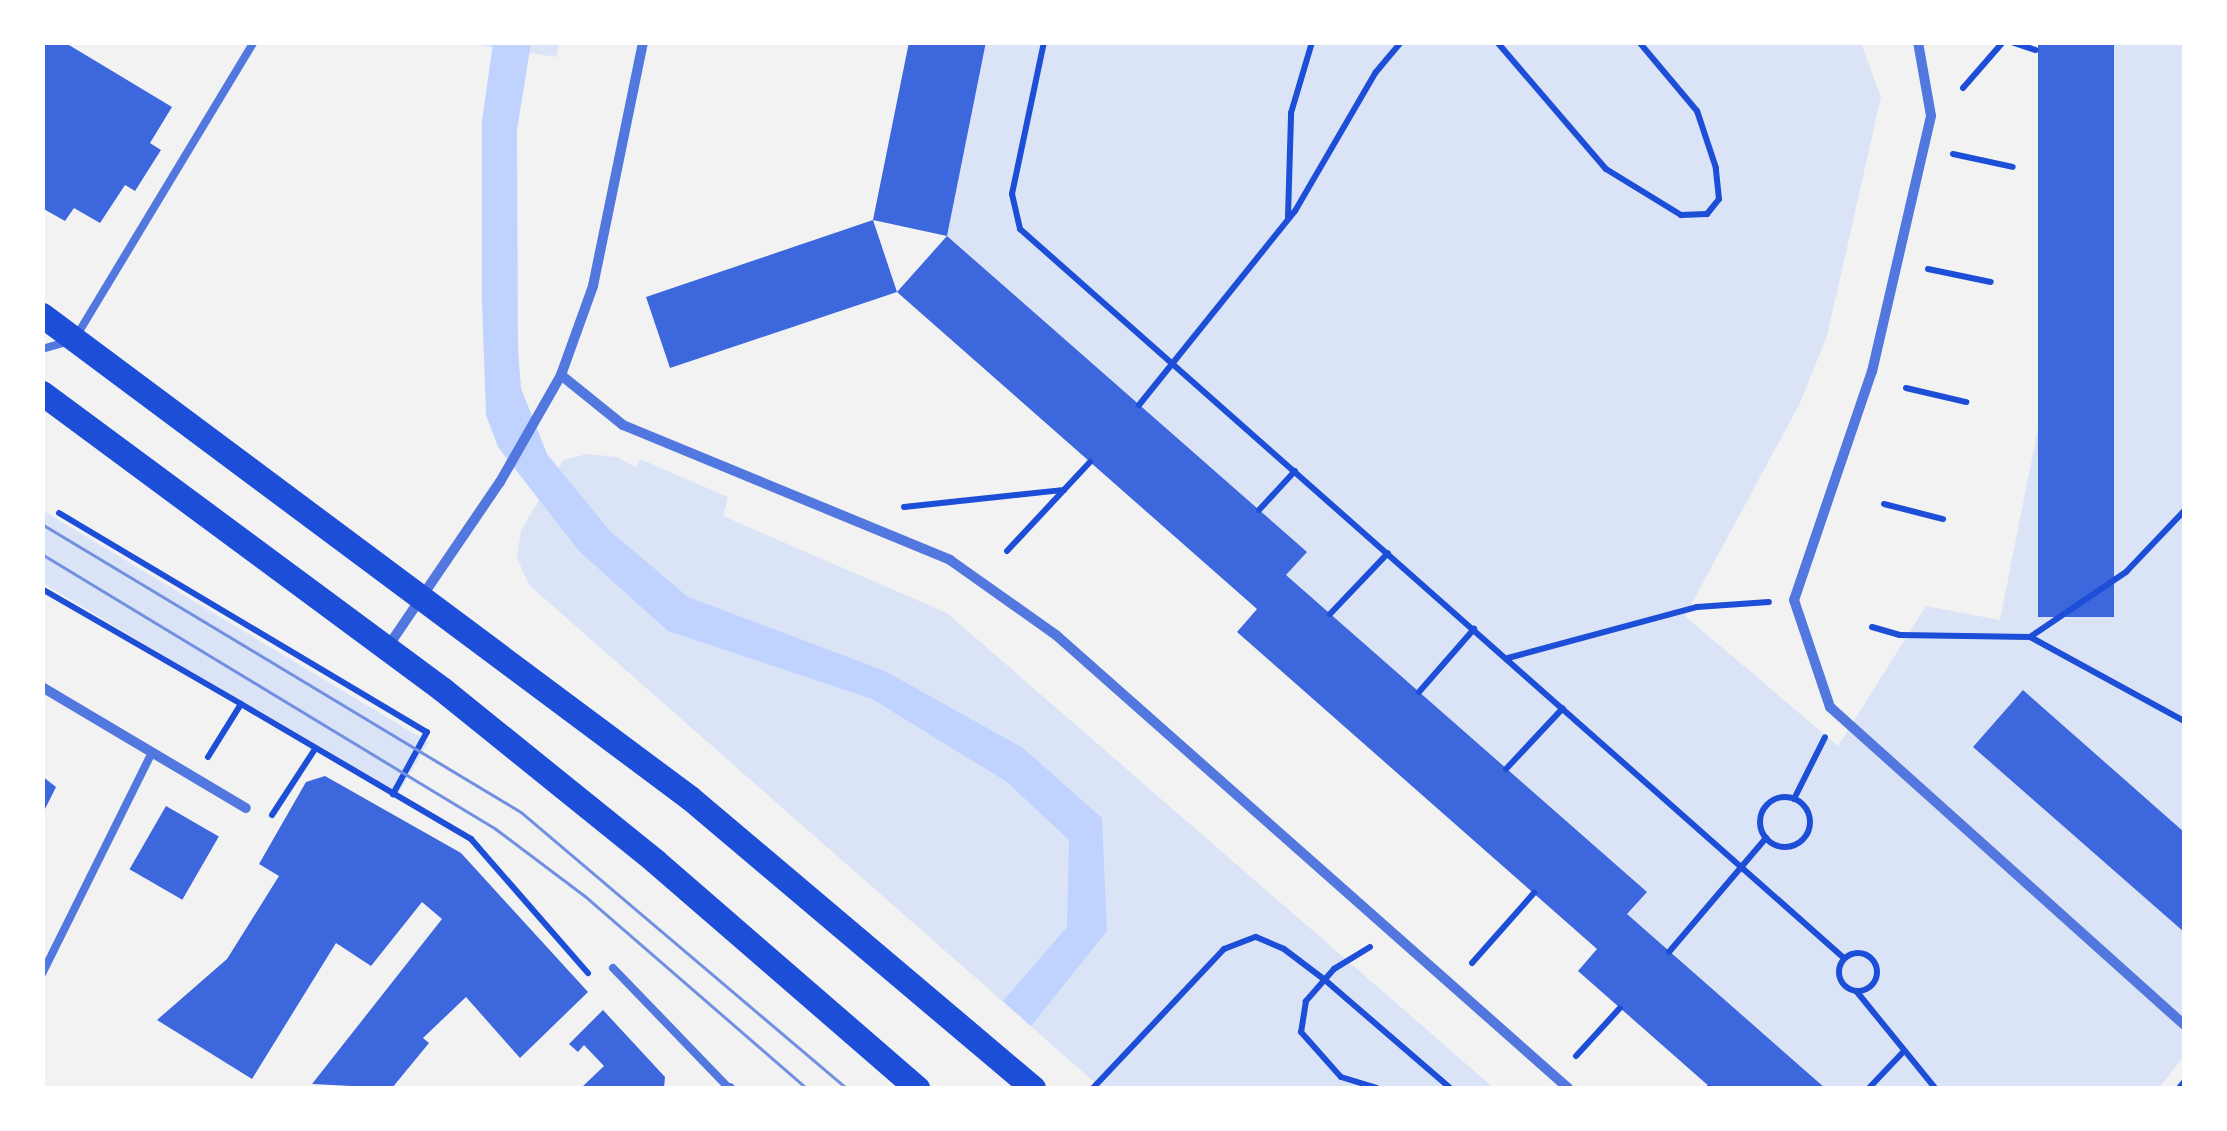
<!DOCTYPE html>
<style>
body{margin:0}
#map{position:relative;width:2227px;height:1131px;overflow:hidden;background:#f2f2f2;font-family:"Noto Serif",serif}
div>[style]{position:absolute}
.green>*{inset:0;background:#dbe4f7;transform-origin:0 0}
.water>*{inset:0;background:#bfd3fe}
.building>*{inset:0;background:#3d67dc;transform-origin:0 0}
.path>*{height:6px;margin:-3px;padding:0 3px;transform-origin:3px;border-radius:3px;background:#1d4ed8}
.path>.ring{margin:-3px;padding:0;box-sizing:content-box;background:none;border:6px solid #1d4ed8;border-radius:50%}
.service>*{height:8px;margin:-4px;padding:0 4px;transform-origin:4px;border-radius:4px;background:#5277de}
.minor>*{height:10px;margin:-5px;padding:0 5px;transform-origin:5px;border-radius:5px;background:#5277de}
.primary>*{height:25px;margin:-12.5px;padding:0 12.5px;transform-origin:12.5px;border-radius:12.5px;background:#1d4ed8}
.tram>*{height:2.5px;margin:-1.25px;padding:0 1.25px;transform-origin:1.25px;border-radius:1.25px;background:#7290e2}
span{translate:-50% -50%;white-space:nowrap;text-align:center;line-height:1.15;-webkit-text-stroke:10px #fff;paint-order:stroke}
.frame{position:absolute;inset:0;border:45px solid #fff;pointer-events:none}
</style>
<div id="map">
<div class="green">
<div style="clip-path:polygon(465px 43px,559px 43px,556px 57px)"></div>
<div style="clip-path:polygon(986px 43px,1861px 43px,1881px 97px,1827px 336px,1800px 403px,1685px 616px,1838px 746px,1926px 606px,2000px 620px,2114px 43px,2184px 43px,2184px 832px,2023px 690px,1973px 747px,2184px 932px,2184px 1056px,2159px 1088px,1825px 1088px,1627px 914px,1646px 892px,1286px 575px,1306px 552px,947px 236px)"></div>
<div style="clip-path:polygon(587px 454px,617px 457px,636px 467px,640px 459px,728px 497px,723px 516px,947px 613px,1494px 1088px,1101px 1088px,529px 585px,517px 558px,521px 530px,563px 460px)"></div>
<div style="left:42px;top:510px;width:451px;height:62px;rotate:31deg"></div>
</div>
<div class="water">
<div style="clip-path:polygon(493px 43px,531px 43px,517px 130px,518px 350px,521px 388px,547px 454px,610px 531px,688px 597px,885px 671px,1023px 748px,1102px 818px,1107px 931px,1031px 1026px,1003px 1001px,1067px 927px,1069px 840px,1007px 782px,872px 699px,668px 631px,579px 551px,498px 447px,486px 415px,482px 302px,482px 121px)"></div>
</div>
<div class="building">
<div style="clip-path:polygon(42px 42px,64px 42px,172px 107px,150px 143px,161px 150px,135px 191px,125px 185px,100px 223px,74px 208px,65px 221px,42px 208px)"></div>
<div style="clip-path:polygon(909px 42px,986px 42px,947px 236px,1307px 552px,1286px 575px,1647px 892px,1627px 914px,1825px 1088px,1711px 1088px,1578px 971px,1597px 949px,1237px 632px,1257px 609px,897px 292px,947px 236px,873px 220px,897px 292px,670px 368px,646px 297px,873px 220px)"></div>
<div style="left:2038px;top:42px;width:76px;height:575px"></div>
<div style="clip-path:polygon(2023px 690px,2184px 832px,2184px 932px,1973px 747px)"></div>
<div style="clip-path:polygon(42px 776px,56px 787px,42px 815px)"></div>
<div style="clip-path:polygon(325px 776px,461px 853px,588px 992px,520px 1058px,466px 997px,423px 1038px,429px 1043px,392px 1088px,312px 1084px,442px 919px,422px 902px,371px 966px,336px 943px,252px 1079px,157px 1020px,227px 959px,279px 876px,259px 864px,306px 782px)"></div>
<div style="left:166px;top:806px;width:61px;height:73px;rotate:30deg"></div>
<div style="clip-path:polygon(603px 1010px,665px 1077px,664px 1088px,581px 1088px,604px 1066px,584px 1045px,578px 1052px,569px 1044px)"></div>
</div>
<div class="path">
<div style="left:1044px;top:42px;width:155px;rotate:101.9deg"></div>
<div style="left:1012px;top:194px;width:36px;rotate:77deg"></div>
<div style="left:1020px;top:229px;width:1100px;rotate:41.5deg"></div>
<div style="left:1497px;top:42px;width:167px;rotate:49.4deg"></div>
<div style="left:1606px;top:169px;width:88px;rotate:31.5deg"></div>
<div style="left:1681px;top:215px;width:26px;rotate:-2deg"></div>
<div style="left:1707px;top:214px;width:19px;rotate:-51deg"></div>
<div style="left:1719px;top:199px;width:31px;rotate:-96deg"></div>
<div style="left:1716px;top:168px;width:60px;rotate:-108.4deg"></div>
<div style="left:1697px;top:111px;width:90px;rotate:-130deg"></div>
<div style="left:2011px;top:42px;width:26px;rotate:18deg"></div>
<div style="left:1963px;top:88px;width:61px;rotate:-49deg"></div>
<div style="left:1953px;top:154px;width:61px;rotate:12.2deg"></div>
<div style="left:1288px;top:217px;width:104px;rotate:-88.3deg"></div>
<div style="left:1291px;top:113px;width:74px;rotate:-73.5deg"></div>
<div style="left:1928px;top:269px;width:64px;rotate:11.7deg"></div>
<div style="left:1906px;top:388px;width:62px;rotate:13.1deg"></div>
<div style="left:1139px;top:405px;width:249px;rotate:-51.2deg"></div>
<div style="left:1295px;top:211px;width:161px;rotate:-59.8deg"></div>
<div style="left:1376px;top:72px;width:39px;rotate:-50deg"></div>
<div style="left:1884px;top:504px;width:61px;rotate:14.3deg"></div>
<div style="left:904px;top:507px;width:161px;rotate:-6.1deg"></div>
<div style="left:1259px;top:510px;width:53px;rotate:-47.3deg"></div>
<div style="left:59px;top:513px;width:428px;rotate:30.8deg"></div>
<div style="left:427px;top:732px;width:71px;rotate:118.7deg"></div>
<div style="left:1007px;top:551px;width:122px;rotate:-47deg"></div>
<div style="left:42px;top:589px;width:230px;rotate:30deg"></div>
<div style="left:1330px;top:614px;width:84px;rotate:-46.4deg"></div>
<div style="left:1872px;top:627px;width:29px;rotate:16deg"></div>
<div style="left:1900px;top:635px;width:130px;rotate:0.9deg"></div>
<div style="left:2030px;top:637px;width:116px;rotate:-34.1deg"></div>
<div style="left:2126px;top:572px;width:84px;rotate:-46.4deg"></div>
<div style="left:2032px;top:638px;width:173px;rotate:28.6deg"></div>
<div style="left:1508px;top:658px;width:196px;rotate:-15.1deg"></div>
<div style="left:1697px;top:607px;width:72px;rotate:-4deg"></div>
<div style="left:1419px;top:692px;width:84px;rotate:-48.9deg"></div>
<div style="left:208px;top:757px;width:62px;rotate:-58.1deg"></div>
<div style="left:241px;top:704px;width:267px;rotate:30.4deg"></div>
<div style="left:471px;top:839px;width:178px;rotate:48.9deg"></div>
<div style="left:1506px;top:769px;width:83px;rotate:-46.9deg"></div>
<div class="ring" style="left:1760px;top:797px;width:44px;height:44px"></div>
<div style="left:1794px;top:799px;width:69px;rotate:-63.4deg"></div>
<div style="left:272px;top:815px;width:79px;rotate:-56.9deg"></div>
<div style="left:1370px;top:947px;width:42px;rotate:148.6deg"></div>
<div style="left:1334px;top:969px;width:43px;rotate:131.2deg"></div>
<div style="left:1306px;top:1001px;width:31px;rotate:99deg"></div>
<div style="left:1301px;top:1032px;width:60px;rotate:48.4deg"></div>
<div style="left:1341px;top:1077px;width:37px;rotate:17deg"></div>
<div style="left:1669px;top:952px;width:150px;rotate:-49.6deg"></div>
<div class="ring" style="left:1839px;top:953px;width:32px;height:32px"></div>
<div style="left:1472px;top:963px;width:94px;rotate:-48.5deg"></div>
<div style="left:1857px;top:992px;width:124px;rotate:50.9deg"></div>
<div style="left:1576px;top:1056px;width:65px;rotate:-47.5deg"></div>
<div style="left:1093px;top:1088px;width:191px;rotate:-46.7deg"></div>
<div style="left:1224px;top:949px;width:34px;rotate:-21deg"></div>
<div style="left:1256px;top:937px;width:30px;rotate:23deg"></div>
<div style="left:1284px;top:949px;width:51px;rotate:37.1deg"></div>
<div style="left:1325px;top:980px;width:165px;rotate:40.8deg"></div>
<div style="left:1709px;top:1088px;width:1px"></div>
<div style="left:1869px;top:1088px;width:51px;rotate:-46.6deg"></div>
<div style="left:2179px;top:1088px;width:8px;rotate:-50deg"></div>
</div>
<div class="service">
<div style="left:42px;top:349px;width:33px;rotate:-16deg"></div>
<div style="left:74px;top:340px;width:348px;rotate:-58.9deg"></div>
<div style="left:613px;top:968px;width:165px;rotate:46deg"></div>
<div style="left:42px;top:974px;width:248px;rotate:-63.6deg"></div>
</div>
<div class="minor">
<div style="left:1918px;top:42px;width:75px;rotate:80deg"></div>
<div style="left:1931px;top:116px;width:262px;rotate:103deg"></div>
<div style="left:1872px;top:371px;width:242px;rotate:108.8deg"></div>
<div style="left:1794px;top:600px;width:113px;rotate:71.4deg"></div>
<div style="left:1830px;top:707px;width:476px;rotate:41.9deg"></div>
<div style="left:561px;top:375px;width:80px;rotate:38.9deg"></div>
<div style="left:623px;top:425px;width:354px;rotate:22.4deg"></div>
<div style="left:950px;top:560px;width:130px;rotate:35.3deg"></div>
<div style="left:1056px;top:635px;width:684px;rotate:41.5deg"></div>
<div style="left:387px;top:648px;width:201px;rotate:-55.8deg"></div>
<div style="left:500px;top:482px;width:123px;rotate:-60.3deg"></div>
<div style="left:561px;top:375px;width:95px;rotate:-70.2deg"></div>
<div style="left:593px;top:286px;width:249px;rotate:-78.4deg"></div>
<div style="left:42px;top:687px;width:237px;rotate:30.7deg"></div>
<div style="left:726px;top:1088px;width:4px"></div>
</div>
<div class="primary">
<div style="left:42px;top:315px;width:808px;rotate:36.7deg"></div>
<div style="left:690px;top:798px;width:449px;rotate:40.2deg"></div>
<div style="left:42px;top:393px;width:498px;rotate:36.5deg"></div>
<div style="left:442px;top:689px;width:274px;rotate:38.9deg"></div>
<div style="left:655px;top:861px;width:347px;rotate:40.9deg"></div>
</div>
<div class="tram">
<div style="left:42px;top:524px;width:559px;rotate:31.02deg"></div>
<div style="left:521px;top:812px;width:427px;rotate:40.3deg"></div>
<div style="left:42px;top:554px;width:531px;rotate:31.2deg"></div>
<div style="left:496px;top:829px;width:111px;rotate:37deg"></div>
<div style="left:585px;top:896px;width:294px;rotate:40.9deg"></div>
</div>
<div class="frame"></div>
</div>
